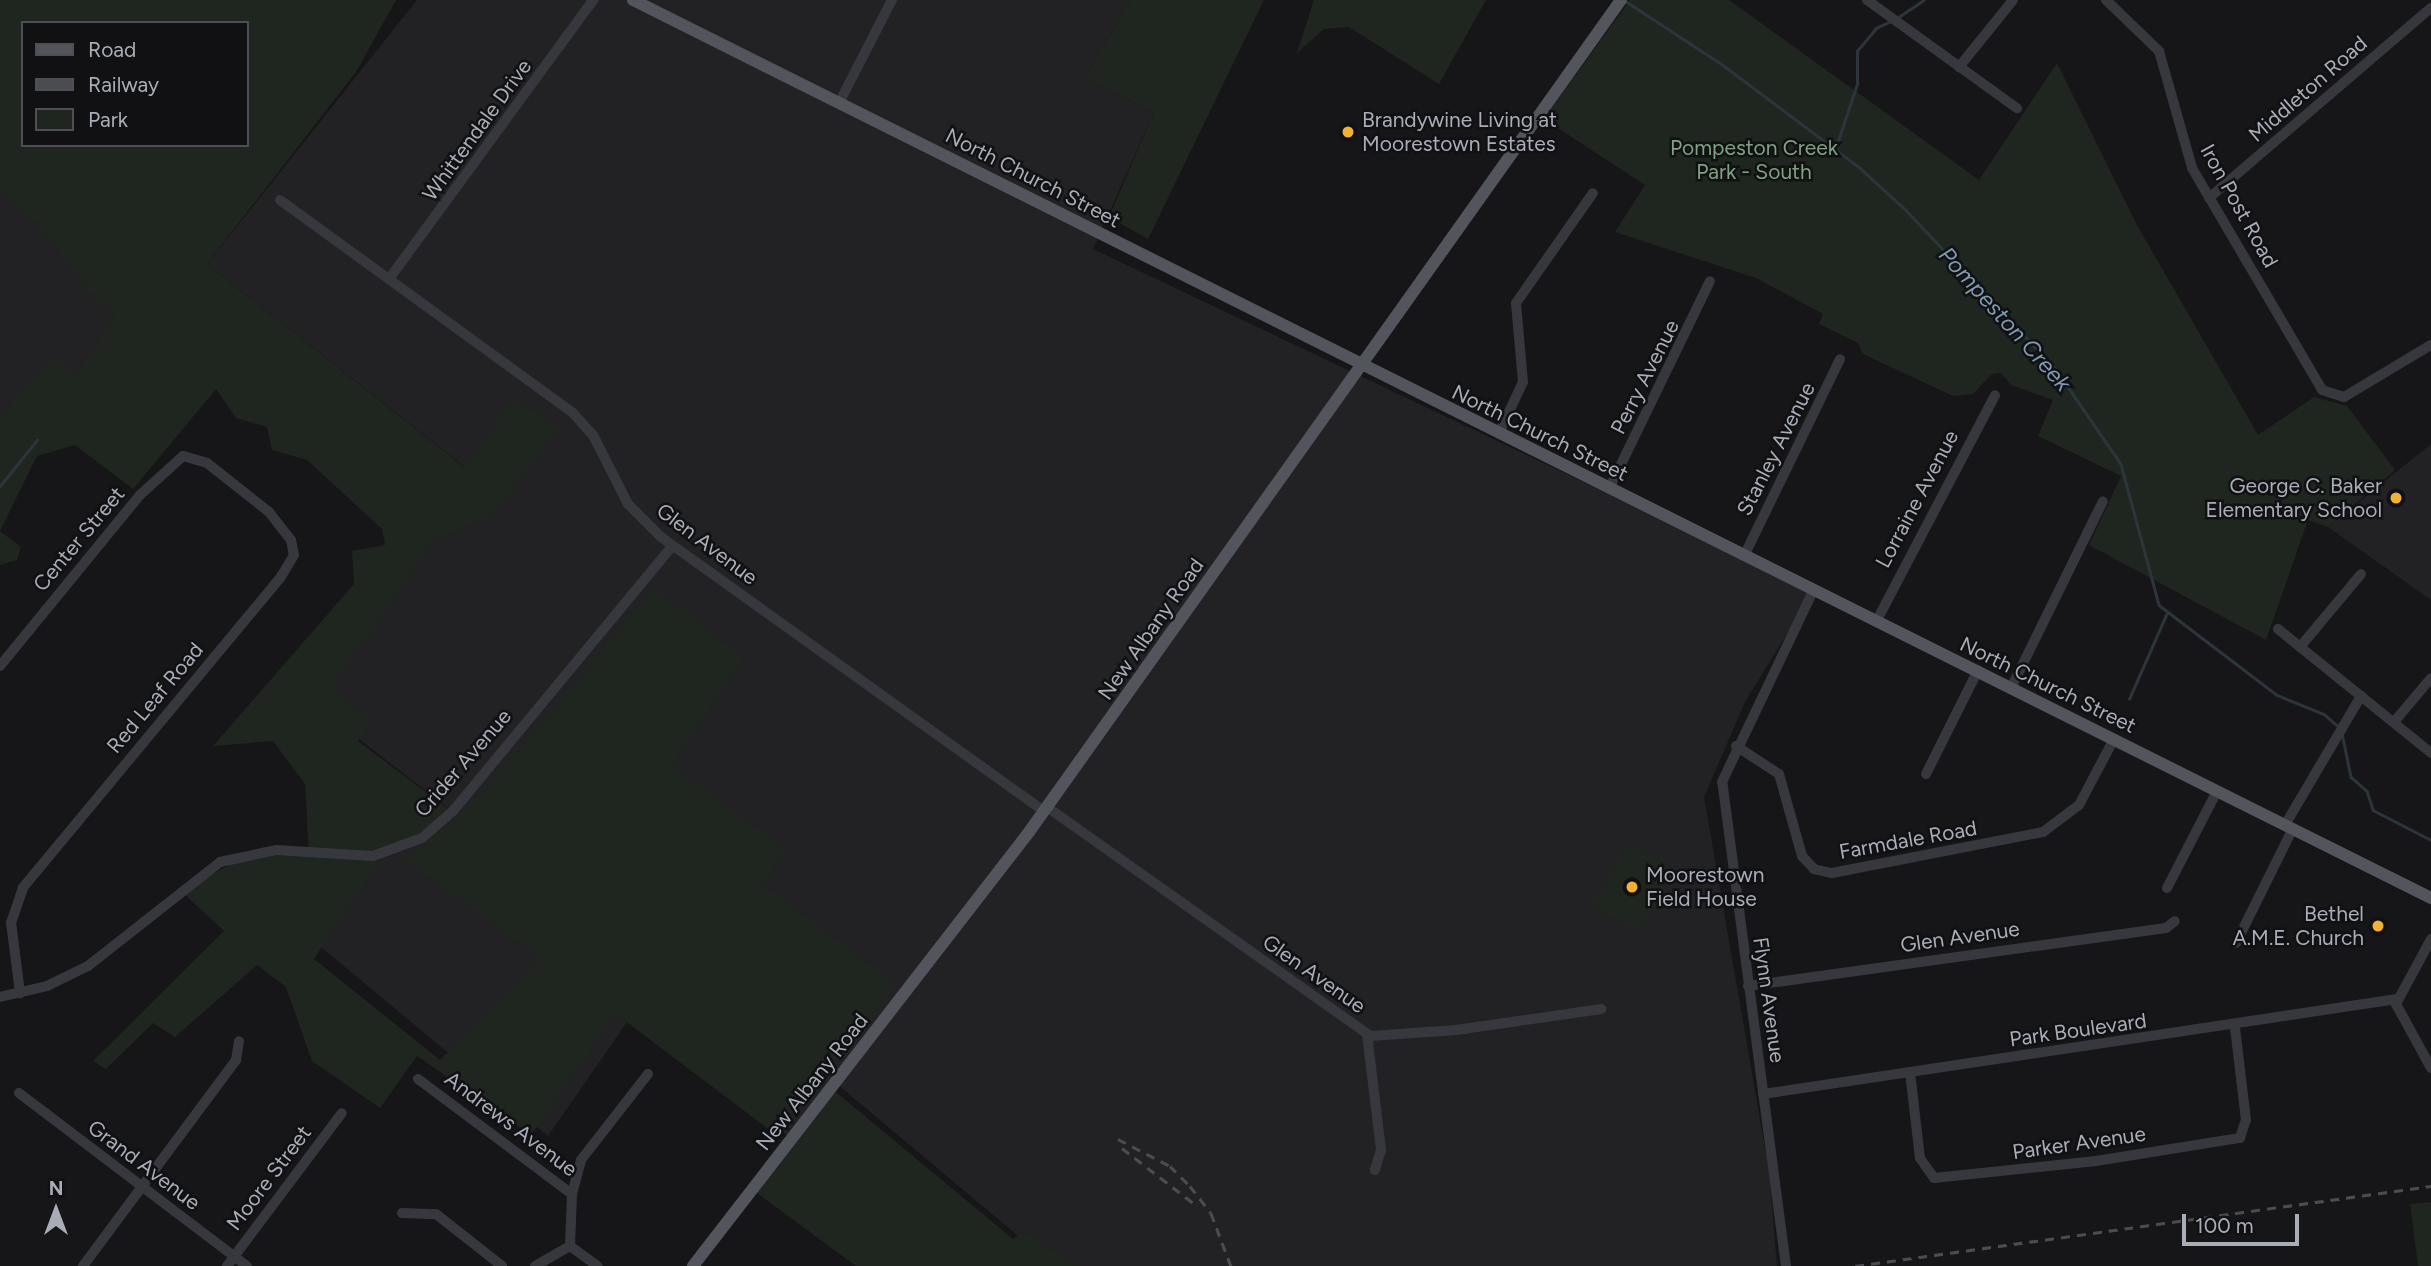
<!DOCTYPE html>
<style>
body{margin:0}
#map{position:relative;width:2431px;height:1266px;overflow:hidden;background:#161618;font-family:Figtree,sans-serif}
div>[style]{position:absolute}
.built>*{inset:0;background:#222225}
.green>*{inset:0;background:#1e261f;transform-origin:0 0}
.stream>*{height:2.5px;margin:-1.25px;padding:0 1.25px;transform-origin:1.25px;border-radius:1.25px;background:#2c353c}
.minor>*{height:10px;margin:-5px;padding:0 5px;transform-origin:5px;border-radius:5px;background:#37383d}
.major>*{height:12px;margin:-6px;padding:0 6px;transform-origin:6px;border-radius:6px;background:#53555c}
.rail>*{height:2.5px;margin-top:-1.25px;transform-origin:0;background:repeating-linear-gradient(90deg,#4a4c52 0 9px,transparent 0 16px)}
.dots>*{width:19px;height:19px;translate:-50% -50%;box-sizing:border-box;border:4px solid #111113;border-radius:50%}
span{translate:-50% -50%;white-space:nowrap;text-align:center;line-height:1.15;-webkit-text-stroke:5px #111113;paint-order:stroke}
.street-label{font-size:21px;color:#a8adb8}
.poi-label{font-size:21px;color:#a8adb8}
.left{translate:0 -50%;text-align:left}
.right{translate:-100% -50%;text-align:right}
.park-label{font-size:21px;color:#7fa381}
.water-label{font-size:23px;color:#7f9bb3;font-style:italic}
.legend{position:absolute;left:21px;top:21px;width:228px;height:126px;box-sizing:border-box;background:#111113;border:2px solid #4d4f55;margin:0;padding:9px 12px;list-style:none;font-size:21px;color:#a8adb8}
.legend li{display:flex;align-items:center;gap:14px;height:35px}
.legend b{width:35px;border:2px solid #4d4f55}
.north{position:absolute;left:21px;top:1175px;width:70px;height:70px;-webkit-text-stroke:5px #111113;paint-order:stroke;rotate:0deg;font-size:19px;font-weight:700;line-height:28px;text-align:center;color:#a8adb8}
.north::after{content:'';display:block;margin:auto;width:24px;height:32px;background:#a8adb8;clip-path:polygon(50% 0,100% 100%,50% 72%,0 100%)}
.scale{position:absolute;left:2182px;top:1214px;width:117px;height:32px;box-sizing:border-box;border:4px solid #a8adb8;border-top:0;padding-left:9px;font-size:21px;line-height:24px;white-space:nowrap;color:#a8adb8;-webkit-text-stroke:5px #111113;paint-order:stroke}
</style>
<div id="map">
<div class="built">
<div style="clip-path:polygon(417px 0,1131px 0,1085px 77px,1154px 112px,1093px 249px,1813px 591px,1745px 702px,1704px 797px,1769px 1171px,1777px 1266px,1054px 1266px,837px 1084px,794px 1141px,634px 1012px,548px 1136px,285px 917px,327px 853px,410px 844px,452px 811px,311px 702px,480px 479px,207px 264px)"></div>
<div style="clip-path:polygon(0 187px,134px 303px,0 473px)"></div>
<div style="clip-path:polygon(2431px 444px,2431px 600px,2328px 527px)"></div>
</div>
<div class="green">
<div style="clip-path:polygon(evenodd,0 0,396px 0,356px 72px,207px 264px,464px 467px,514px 399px,560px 428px,492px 515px,435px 539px,332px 687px,372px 720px,358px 741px,451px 811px,399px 848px,385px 852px,314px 959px,440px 1060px,503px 999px,538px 957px,404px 859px,461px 813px,554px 711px,653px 586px,744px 659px,671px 765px,786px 850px,761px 883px,897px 985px,775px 1134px,616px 1014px,531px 1135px,417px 1056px,380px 1108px,312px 1061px,286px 987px,257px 965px,175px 1037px,153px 1023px,106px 1069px,93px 1061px,224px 931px,180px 890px,253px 853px,309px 855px,305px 784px,273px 741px,213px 746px,354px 584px,352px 551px,385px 545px,382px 529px,307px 460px,272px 450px,267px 427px,236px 418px,216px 389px,133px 489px,75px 445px,37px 456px,0 531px,21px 547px,17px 560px,0 565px,0 417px,54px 356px,77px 375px,115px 315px,86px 288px,41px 226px,0 190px,0 0,23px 23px,247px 23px,247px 145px,23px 145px,23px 23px)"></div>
<div style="clip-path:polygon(1131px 0,1264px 0,1148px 239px,1109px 217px,1154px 112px,1085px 77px)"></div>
<div style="clip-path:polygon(1314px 0,1486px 0,1439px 84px,1349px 27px,1324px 29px,1297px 53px)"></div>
<div style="clip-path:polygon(1630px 0,1729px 0,1979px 180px,2057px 63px,2137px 225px,2258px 435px,2314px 397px,2347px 406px,2395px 470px,2328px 527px,2308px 520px,2266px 640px,2089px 545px,2121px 476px,2038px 436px,2053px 400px,2011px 385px,2001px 373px,1992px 374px,1973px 394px,1953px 396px,1863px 354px,1858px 343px,1819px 324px,1823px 314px,1756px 278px,1615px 232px,1645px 185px,1544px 119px)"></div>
<div style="left:1629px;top:843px;width:54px;height:72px;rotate:31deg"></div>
<div style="clip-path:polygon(831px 1088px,1013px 1239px,1023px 1231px,1075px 1266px,856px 1266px,753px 1190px)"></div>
<div style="clip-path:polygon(2431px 1202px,2431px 1266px,2418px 1266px,2410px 1204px)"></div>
</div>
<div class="stream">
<div style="left:1624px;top:0;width:118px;rotate:33.3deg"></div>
<div style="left:1723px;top:65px;width:171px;rotate:36.9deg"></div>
<div style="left:1860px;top:168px;width:62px;rotate:42.4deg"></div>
<div style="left:1906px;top:210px;width:217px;rotate:46.7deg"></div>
<div style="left:2055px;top:368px;width:116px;rotate:55.5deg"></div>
<div style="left:2121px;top:464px;width:146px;rotate:74.9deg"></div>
<div style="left:2159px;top:605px;width:148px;rotate:37.3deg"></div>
<div style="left:2277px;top:695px;width:51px;rotate:22deg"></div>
<div style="left:2324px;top:714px;width:20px;rotate:41deg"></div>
<div style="left:1897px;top:18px;width:32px;rotate:-34deg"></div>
<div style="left:1835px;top:150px;width:70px;rotate:-71.6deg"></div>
<div style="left:1857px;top:84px;width:33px;rotate:-90deg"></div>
<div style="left:1857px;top:51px;width:30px;rotate:-50deg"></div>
<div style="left:1876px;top:28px;width:17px;rotate:-25deg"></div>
<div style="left:0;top:486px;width:59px;rotate:-51.2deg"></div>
<div style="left:2129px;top:699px;width:94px;rotate:-66.2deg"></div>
<div style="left:2342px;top:733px;width:45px;rotate:78.4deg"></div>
<div style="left:2351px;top:777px;width:21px;rotate:41deg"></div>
<div style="left:2367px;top:791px;width:20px;rotate:72deg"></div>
<div style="left:2373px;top:810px;width:65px;rotate:27.3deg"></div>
</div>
<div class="minor">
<div style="left:1867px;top:0;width:185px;rotate:35.8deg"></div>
<div style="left:2106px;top:0;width:74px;rotate:43.9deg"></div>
<div style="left:2159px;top:51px;width:122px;rotate:74.2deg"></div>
<div style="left:2192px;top:168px;width:257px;rotate:59.6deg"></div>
<div style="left:2322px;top:390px;width:23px;rotate:18deg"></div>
<div style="left:2344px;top:397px;width:101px;rotate:-30.9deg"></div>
<div style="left:1959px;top:67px;width:86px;rotate:-51.1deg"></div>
<div style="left:839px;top:103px;width:116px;rotate:-62.8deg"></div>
<div style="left:2209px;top:198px;width:292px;rotate:-40.6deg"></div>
<div style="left:280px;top:200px;width:362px;rotate:36deg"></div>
<div style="left:573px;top:413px;width:30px;rotate:48deg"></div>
<div style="left:593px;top:435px;width:77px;rotate:63.1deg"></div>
<div style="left:628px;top:504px;width:47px;rotate:45deg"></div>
<div style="left:661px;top:537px;width:471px;rotate:35.6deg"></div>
<div style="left:389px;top:279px;width:346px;rotate:-53.8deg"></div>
<div style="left:1499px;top:433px;width:56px;rotate:-64.8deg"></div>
<div style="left:1523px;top:382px;width:79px;rotate:-95.1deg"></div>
<div style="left:1516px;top:303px;width:134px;rotate:-55deg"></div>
<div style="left:1609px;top:489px;width:231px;rotate:-64.1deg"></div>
<div style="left:1744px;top:556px;width:219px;rotate:-64deg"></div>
<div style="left:1876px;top:622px;width:256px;rotate:-62.3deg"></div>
<div style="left:2278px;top:629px;width:197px;rotate:39deg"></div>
<div style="left:2300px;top:647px;width:95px;rotate:-50.1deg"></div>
<div style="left:0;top:666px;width:221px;rotate:-50.7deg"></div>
<div style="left:140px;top:495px;width:58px;rotate:-42.2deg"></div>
<div style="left:183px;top:456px;width:25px;rotate:16deg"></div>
<div style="left:207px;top:463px;width:79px;rotate:38.3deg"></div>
<div style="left:269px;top:512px;width:36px;rotate:52deg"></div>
<div style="left:291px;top:540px;width:15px;rotate:79deg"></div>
<div style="left:294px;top:555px;width:27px;rotate:121deg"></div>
<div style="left:280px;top:578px;width:403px;rotate:129.7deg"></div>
<div style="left:23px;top:888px;width:36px;rotate:109deg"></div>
<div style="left:11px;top:922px;width:72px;rotate:82.8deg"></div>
<div style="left:2011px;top:688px;width:208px;rotate:-63.8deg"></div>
<div style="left:2394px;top:722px;width:57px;rotate:-49.9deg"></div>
<div style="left:1736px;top:746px;width:51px;rotate:33.1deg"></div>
<div style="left:1779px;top:774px;width:85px;rotate:74.3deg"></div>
<div style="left:1802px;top:856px;width:18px;rotate:47deg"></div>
<div style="left:1814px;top:869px;width:18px;rotate:13deg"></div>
<div style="left:1832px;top:873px;width:215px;rotate:-11deg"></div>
<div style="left:2043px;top:832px;width:45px;rotate:-36.9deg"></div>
<div style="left:2079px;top:805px;width:75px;rotate:-62.1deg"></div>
<div style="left:1926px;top:774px;width:116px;rotate:-63.4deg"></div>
<div style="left:1047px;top:807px;width:397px;rotate:35.3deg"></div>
<div style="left:1371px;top:1036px;width:85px;rotate:-4deg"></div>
<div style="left:1456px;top:1030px;width:147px;rotate:-8.2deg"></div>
<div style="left:2285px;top:825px;width:150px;rotate:-59.5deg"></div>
<div style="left:2167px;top:888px;width:109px;rotate:-62.7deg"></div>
<div style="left:2431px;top:939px;width:74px;rotate:118.3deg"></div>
<div style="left:2396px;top:1004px;width:73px;rotate:61.3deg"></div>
<div style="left:2236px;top:943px;width:126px;rotate:-63.6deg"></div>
<div style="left:1748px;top:986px;width:422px;rotate:-7.9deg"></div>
<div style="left:2166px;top:928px;width:11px;rotate:-38deg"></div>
<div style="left:0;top:997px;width:48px;rotate:-13.2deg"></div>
<div style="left:47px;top:986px;width:46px;rotate:-26deg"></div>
<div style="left:88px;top:966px;width:168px;rotate:-38.2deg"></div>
<div style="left:220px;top:862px;width:57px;rotate:-12.1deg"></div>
<div style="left:276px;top:850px;width:97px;rotate:3.5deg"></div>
<div style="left:373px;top:856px;width:52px;rotate:-20.2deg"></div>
<div style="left:422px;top:838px;width:41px;rotate:-41.1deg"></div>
<div style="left:453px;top:811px;width:344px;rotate:-50.4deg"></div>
<div style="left:1367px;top:1034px;width:117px;rotate:83.1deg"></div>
<div style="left:1381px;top:1150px;width:21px;rotate:107deg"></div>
<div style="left:1910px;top:1072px;width:87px;rotate:83.4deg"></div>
<div style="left:1920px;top:1158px;width:24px;rotate:55deg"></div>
<div style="left:1934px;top:1178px;width:163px;rotate:-6deg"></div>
<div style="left:2096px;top:1161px;width:146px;rotate:-9.1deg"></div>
<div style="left:2240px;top:1138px;width:19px;rotate:-72deg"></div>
<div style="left:2246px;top:1120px;width:93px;rotate:-96.8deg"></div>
<div style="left:418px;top:1079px;width:192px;rotate:36.8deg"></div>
<div style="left:572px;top:1194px;width:52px;rotate:92.2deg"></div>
<div style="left:19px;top:1093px;width:286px;rotate:37.2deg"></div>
<div style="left:1763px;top:1094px;width:641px;rotate:-8.52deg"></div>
<div style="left:572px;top:1194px;width:35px;rotate:-75deg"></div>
<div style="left:581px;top:1160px;width:109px;rotate:-52.1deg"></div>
<div style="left:402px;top:1213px;width:34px;rotate:2deg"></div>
<div style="left:436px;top:1214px;width:84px;rotate:38.2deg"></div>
<div style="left:83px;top:1266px;width:257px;rotate:-53.4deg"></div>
<div style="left:236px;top:1060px;width:19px;rotate:-81deg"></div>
<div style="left:227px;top:1266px;width:191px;rotate:-53.1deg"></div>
<div style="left:535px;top:1266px;width:40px;rotate:-29.7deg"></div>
<div style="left:570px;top:1246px;width:34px;rotate:36deg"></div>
<div style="left:1786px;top:1266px;width:488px;rotate:-97.5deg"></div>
<div style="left:1722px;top:782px;width:212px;rotate:-64.5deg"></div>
</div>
<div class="major">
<div style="left:633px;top:0;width:2010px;rotate:26.54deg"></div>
<div style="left:693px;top:1266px;width:549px;rotate:-52.25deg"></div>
<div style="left:1029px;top:832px;width:1021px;rotate:-54.57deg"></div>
</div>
<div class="rail">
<div style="left:1118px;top:1139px;width:59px;rotate:27.4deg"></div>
<div style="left:1170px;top:1166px;width:28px;rotate:45deg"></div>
<div style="left:1190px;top:1186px;width:34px;rotate:52deg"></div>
<div style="left:1211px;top:1213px;width:57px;rotate:69.3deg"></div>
<div style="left:1122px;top:1148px;width:93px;rotate:37.6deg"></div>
<div style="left:1855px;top:1266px;width:582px;rotate:-7.91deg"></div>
</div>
<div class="dots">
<div style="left:1348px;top:132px;background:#f2b134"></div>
<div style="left:2396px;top:498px;background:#f2b134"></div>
<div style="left:1632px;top:887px;background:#f2b134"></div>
<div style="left:2378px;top:926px;background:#f2b134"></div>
</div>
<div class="street-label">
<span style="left:2308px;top:89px;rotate:-41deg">Middleton Road</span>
<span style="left:477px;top:130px;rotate:-54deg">Whittendale Drive</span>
<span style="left:1033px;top:178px;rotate:27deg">North Church Street</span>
<span style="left:2239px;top:206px;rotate:61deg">Iron Post Road</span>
<span style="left:1645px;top:377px;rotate:-63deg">Perry Avenue</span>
<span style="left:1540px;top:433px;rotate:26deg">North Church Street</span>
<span style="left:1776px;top:449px;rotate:-63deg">Stanley Avenue</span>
<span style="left:1917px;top:499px;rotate:-62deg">Lorraine Avenue</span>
<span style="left:79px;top:539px;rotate:-50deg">Center Street</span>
<span style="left:707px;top:544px;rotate:37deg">Glen Avenue</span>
<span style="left:1151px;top:629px;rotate:-55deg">New Albany Road</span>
<span style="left:2048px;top:685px;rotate:26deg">North Church Street</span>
<span style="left:155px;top:698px;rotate:-50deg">Red Leaf Road</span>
<span style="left:463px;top:763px;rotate:-49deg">Crider Avenue</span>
<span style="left:1908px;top:840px;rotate:-10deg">Farmdale Road</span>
<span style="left:1960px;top:937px;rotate:-8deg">Glen Avenue</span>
<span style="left:1314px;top:974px;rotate:35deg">Glen Avenue</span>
<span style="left:1769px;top:1000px;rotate:82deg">Flynn Avenue</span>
<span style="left:2078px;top:1030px;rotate:-8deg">Park Boulevard</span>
<span style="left:812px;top:1082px;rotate:-52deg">New Albany Road</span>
<span style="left:511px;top:1124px;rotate:37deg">Andrews Avenue</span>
<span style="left:2079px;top:1143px;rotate:-8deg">Parker Avenue</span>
<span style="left:144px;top:1165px;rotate:37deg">Grand Avenue</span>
<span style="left:269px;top:1178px;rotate:-53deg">Moore Street</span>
</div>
<div class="poi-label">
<span class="left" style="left:1362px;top:132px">Brandywine Living at<br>Moorestown Estates</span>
<span class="right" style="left:2382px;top:498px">George C. Baker<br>Elementary School</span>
<span class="left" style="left:1646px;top:887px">Moorestown<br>Field House</span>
<span class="right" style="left:2364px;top:926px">Bethel<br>A.M.E. Church</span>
</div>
<div class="park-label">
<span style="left:1754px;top:160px">Pompeston Creek<br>Park - South</span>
</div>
<div class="water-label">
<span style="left:2005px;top:319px;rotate:48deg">Pompeston Creek</span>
</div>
<ul class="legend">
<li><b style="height:9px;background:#53555c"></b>Road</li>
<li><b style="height:9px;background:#4a4c52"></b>Railway</li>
<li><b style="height:19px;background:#1e261f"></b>Park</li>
</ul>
<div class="north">N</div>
<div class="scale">100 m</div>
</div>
